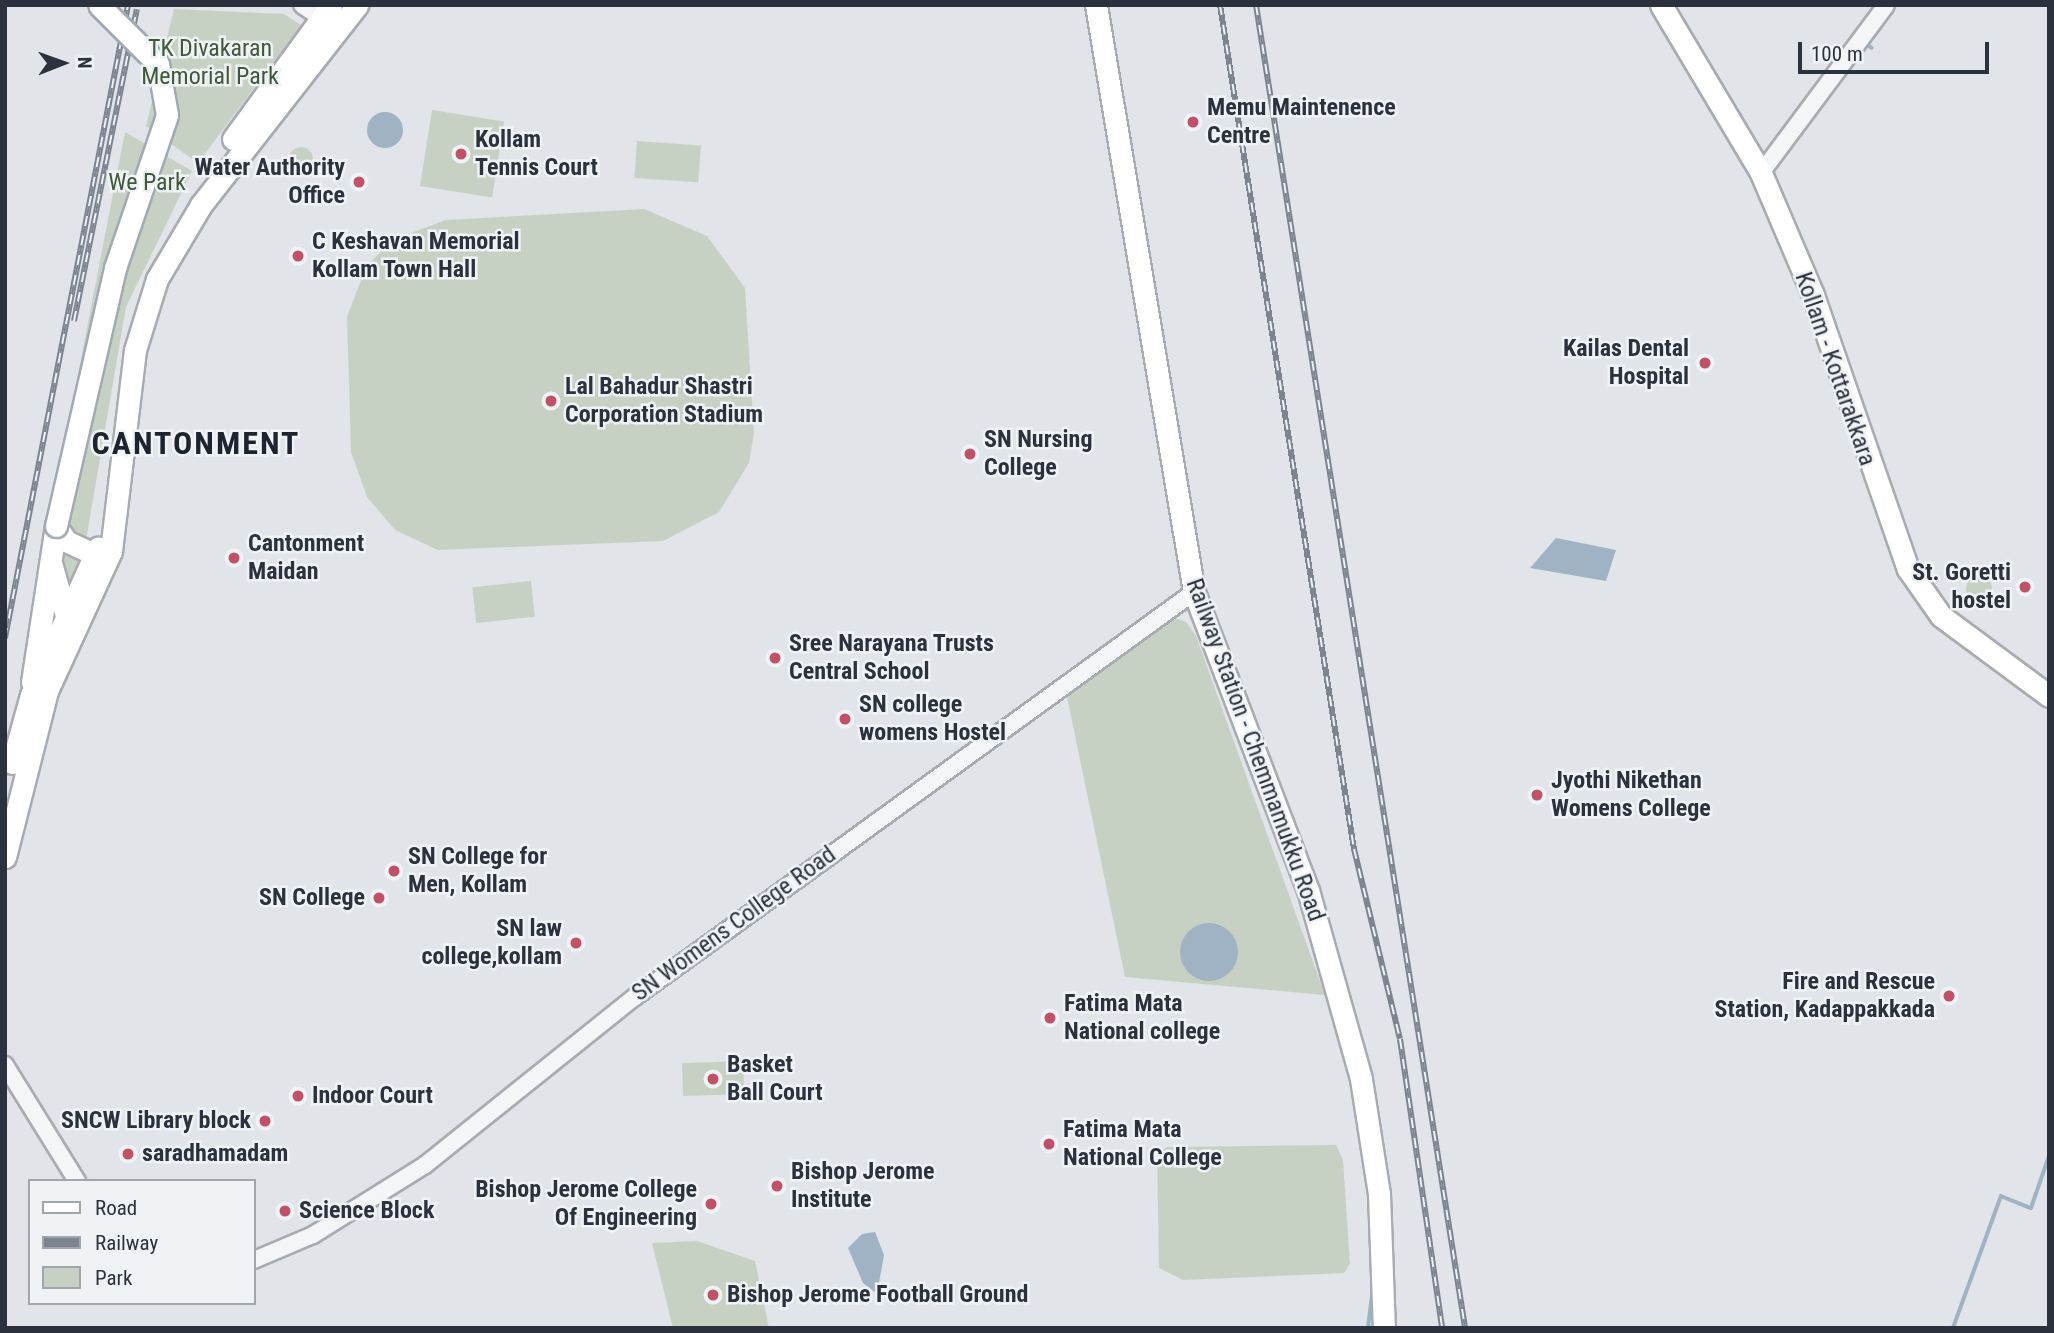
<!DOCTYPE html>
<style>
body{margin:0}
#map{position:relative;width:2054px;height:1333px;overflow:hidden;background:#e1e4e8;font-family:"Roboto Condensed",sans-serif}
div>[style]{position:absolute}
.green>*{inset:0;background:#c7d1c3;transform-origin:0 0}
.round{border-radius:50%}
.water>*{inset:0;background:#9fb3c5}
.stream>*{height:3.5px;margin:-1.75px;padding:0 1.75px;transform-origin:1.75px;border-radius:1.75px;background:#9fb3c5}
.roads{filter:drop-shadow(2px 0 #a7abb2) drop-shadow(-2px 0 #a7abb2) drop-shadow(0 2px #a7abb2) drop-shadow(0 -2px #a7abb2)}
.minor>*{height:16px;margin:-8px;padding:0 8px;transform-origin:8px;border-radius:8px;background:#f3f5f7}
.major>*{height:21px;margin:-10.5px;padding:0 10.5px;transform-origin:10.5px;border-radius:10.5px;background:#fff}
.rail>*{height:6px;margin-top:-3px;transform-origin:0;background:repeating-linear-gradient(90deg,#f0f3f6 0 10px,#7c8490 0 20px);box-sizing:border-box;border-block:2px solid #7c8490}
.bridges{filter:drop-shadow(2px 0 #a1a9b3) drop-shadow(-2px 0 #a1a9b3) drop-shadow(0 2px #a1a9b3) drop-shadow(0 -2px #a1a9b3)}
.major-bridge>*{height:21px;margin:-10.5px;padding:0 10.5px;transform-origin:10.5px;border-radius:10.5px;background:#fff}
.dots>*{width:19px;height:19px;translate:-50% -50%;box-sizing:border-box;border:4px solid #f0f3f6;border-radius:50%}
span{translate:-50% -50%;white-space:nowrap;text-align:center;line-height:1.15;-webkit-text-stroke:5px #f0f3f6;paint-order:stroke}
.park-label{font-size:24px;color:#405939}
.poi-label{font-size:24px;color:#2b323e;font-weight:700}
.left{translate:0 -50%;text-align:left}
.right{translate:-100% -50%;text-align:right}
.street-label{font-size:24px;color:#2b323e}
.district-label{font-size:32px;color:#1d242f;font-weight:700;letter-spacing:2px}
.frame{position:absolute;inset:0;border:7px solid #2b323e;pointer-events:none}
.legend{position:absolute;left:28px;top:1179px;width:228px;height:126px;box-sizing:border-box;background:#f0f3f6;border:2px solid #a1a6ac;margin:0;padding:9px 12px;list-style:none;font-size:21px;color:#2b323e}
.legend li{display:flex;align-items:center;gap:14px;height:35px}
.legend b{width:35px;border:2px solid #a1a6ac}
.north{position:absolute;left:28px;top:28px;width:70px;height:70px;-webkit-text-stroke:5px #f0f3f6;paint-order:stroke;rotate:89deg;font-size:19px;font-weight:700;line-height:28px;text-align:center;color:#2b323e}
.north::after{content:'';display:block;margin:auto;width:24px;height:32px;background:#2b323e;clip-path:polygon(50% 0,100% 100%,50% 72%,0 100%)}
.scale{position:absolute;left:1798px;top:42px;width:191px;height:32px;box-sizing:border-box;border:4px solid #2b323e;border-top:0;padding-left:9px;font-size:21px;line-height:24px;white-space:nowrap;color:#2b323e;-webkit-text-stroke:5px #f0f3f6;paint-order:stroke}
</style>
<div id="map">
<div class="green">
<div style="clip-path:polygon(174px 9px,284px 14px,301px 25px,198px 163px,146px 126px)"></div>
<div style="left:432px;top:110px;width:73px;height:77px;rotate:9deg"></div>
<div style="clip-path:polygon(125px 132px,192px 171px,126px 307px,85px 546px,70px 536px,74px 463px,62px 457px)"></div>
<div style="left:637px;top:141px;width:64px;height:37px;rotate:4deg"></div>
<div class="round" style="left:289px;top:147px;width:24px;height:24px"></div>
<div style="clip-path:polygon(644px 209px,707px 236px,745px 288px,754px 433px,749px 463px,719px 512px,663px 541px,438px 550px,395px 530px,367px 497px,351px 452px,347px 317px,366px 267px,392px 240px,446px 220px)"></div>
<div style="clip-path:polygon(63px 554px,82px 562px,78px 582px,66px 590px)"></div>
<div class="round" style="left:1966px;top:576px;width:26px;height:26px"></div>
<div style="left:531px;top:581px;width:36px;height:59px;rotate:84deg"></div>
<div style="clip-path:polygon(1169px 616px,1186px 622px,1196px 636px,1325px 995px,1125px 977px,1066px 692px)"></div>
<div style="left:743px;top:1061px;width:33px;height:61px;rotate:88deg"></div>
<div style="clip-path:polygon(1336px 1145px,1343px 1160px,1350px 1264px,1344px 1273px,1183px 1280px,1159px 1268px,1157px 1153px,1167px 1147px)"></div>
<div style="clip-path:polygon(697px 1241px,755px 1261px,769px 1328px,673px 1328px,652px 1243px)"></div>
</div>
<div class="water">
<div class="round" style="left:367px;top:112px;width:36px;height:36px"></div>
<div style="clip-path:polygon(1556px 538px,1616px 550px,1606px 581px,1530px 568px)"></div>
<div class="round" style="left:1180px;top:923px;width:58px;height:58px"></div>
<div style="clip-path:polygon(875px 1232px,884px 1255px,877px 1294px,863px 1283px,848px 1248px,862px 1234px)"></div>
</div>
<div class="stream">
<div style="left:1863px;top:41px;width:11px;rotate:38deg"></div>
<div style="left:1368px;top:1328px;width:33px;rotate:-83deg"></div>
<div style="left:1953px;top:1328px;width:140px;rotate:-70deg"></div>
<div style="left:2001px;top:1196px;width:32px;rotate:22deg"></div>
<div style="left:2031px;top:1208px;width:55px;rotate:-70.9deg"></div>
</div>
<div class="roads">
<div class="minor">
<div style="left:302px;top:5px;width:23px;rotate:34deg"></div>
<div style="left:1761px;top:173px;width:209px;rotate:-53.3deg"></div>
<div style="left:5px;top:1065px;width:137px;rotate:58.2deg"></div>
<div style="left:254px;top:1260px;width:64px;rotate:-23deg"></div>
<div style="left:313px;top:1235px;width:132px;rotate:-32deg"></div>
<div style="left:425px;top:1165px;width:269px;rotate:-38.7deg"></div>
<div style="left:635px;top:997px;width:690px;rotate:-35.92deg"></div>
</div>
<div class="major">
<div style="left:1096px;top:5px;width:595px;rotate:80.52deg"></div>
<div style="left:1194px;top:592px;width:319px;rotate:69.1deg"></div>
<div style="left:1308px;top:890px;width:196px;rotate:74.3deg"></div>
<div style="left:1361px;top:1079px;width:116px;rotate:81.1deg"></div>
<div style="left:1379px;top:1194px;width:134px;rotate:87.9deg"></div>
<div style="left:1661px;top:5px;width:196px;rotate:59.2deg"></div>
<div style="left:1761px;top:173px;width:133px;rotate:66.9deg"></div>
<div style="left:1813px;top:295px;width:290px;rotate:70.9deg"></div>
<div style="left:1908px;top:569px;width:57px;rotate:54.9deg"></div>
<div style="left:1941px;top:616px;width:134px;rotate:36.5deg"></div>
<div style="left:233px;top:139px;width:166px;rotate:-53.8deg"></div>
<div style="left:56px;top:526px;width:18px;rotate:56deg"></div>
<div style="left:66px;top:541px;width:33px;rotate:25deg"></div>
<div style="left:51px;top:563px;width:66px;rotate:74.1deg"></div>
<div style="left:32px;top:682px;width:158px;rotate:-81.3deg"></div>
<div style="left:12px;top:763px;width:71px;rotate:-74.4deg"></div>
<div style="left:31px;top:695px;width:162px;rotate:-65.6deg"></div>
<div style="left:5px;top:857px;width:171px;rotate:-75.8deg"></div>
<div style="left:47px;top:691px;width:154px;rotate:-65.4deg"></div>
<div style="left:111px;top:551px;width:202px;rotate:-83.2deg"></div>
<div style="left:135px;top:350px;width:74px;rotate:-72.8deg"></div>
<div style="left:157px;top:279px;width:86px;rotate:-59.3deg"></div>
<div style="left:201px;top:205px;width:254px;rotate:-52deg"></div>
</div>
</div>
<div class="rail">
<div style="left:1220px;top:5px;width:855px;rotate:80.98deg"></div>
<div style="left:1354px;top:849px;width:195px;rotate:76.4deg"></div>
<div style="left:1400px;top:1039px;width:292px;rotate:81.7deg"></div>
<div style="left:1256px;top:5px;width:1339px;rotate:81.02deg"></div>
<div style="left:74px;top:321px;width:318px;rotate:-78.6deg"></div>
<div style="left:5px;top:638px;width:645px;rotate:-79deg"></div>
</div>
<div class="bridges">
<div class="major-bridge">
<div style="left:56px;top:526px;width:265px;rotate:-77.1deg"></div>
<div style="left:115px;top:268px;width:162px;rotate:-71.2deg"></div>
<div style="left:167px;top:115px;width:52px;rotate:-100deg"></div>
<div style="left:158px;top:64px;width:83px;rotate:-135deg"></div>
</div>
</div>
<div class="dots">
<div style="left:1193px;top:122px;background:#c25165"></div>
<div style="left:461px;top:154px;background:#c25165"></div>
<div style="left:359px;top:182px;background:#c25165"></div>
<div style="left:298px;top:256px;background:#c25165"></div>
<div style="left:1705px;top:363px;background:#c25165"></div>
<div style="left:551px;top:401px;background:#c25165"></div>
<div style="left:970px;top:454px;background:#c25165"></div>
<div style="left:234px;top:558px;background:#c25165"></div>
<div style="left:2025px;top:587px;background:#c25165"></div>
<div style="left:775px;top:658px;background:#c25165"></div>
<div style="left:845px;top:719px;background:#c25165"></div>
<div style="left:1537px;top:795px;background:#c25165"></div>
<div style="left:394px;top:871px;background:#c25165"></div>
<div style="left:379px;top:898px;background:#c25165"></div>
<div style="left:576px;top:943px;background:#c25165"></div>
<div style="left:1949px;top:996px;background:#c25165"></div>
<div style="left:1050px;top:1018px;background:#c25165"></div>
<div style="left:713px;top:1079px;background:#c25165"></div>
<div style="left:298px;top:1096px;background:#c25165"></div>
<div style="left:265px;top:1121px;background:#c25165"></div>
<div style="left:1049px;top:1144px;background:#c25165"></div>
<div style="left:128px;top:1154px;background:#c25165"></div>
<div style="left:777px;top:1186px;background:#c25165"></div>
<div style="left:711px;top:1204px;background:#c25165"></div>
<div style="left:285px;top:1211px;background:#c25165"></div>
<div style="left:713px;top:1295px;background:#c25165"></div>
</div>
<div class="park-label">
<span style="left:210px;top:63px">TK Divakaran<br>Memorial Park</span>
<span style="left:147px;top:183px">We Park</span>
</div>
<div class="poi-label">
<span class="left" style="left:1207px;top:122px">Memu Maintenence<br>Centre</span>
<span class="left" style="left:475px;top:154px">Kollam<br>Tennis Court</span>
<span class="right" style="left:345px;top:182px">Water Authority<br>Office</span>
<span class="left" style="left:312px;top:256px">C Keshavan Memorial<br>Kollam Town Hall</span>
<span class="right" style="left:1689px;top:363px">Kailas Dental<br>Hospital</span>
<span class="left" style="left:565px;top:401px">Lal Bahadur Shastri<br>Corporation Stadium</span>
<span class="left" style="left:984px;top:454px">SN Nursing<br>College</span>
<span class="left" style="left:248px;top:558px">Cantonment<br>Maidan</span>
<span class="right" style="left:2011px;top:587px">St. Goretti<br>hostel</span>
<span class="left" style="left:789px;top:658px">Sree Narayana Trusts<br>Central School</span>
<span class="left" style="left:859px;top:719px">SN college<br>womens Hostel</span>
<span class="left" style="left:1551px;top:795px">Jyothi Nikethan<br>Womens College</span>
<span class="left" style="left:408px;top:871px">SN College for<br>Men, Kollam</span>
<span class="right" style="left:365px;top:898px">SN College</span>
<span class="right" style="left:562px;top:943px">SN law<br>college,kollam</span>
<span class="right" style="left:1935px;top:996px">Fire and Rescue<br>Station, Kadappakkada</span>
<span class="left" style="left:1064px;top:1018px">Fatima Mata<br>National college</span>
<span class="left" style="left:727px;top:1079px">Basket<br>Ball Court</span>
<span class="left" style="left:312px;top:1096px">Indoor Court</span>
<span class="right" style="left:251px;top:1121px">SNCW Library block</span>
<span class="left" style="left:1063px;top:1144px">Fatima Mata<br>National College</span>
<span class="left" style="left:142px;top:1154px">saradhamadam</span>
<span class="left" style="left:791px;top:1186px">Bishop Jerome<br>Institute</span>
<span class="right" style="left:697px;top:1204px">Bishop Jerome College<br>Of Engineering</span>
<span class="left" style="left:299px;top:1211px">Science Block</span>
<span class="left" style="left:727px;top:1295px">Bishop Jerome Football Ground</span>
</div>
<div class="street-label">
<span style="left:1835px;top:369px;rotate:71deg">Kollam - Kottarakkara</span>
<span style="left:1255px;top:750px;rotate:70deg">Railway Station - Chemmamukku Road</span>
<span style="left:734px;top:924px;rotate:-36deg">SN Womens College Road</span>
</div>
<div class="district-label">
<span style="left:196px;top:443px">CANTONMENT</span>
</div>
<div class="frame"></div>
<ul class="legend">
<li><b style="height:9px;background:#fff"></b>Road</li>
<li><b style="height:9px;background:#7c8490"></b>Railway</li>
<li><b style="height:19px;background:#c7d1c3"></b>Park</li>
</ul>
<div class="north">N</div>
<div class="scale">100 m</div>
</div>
